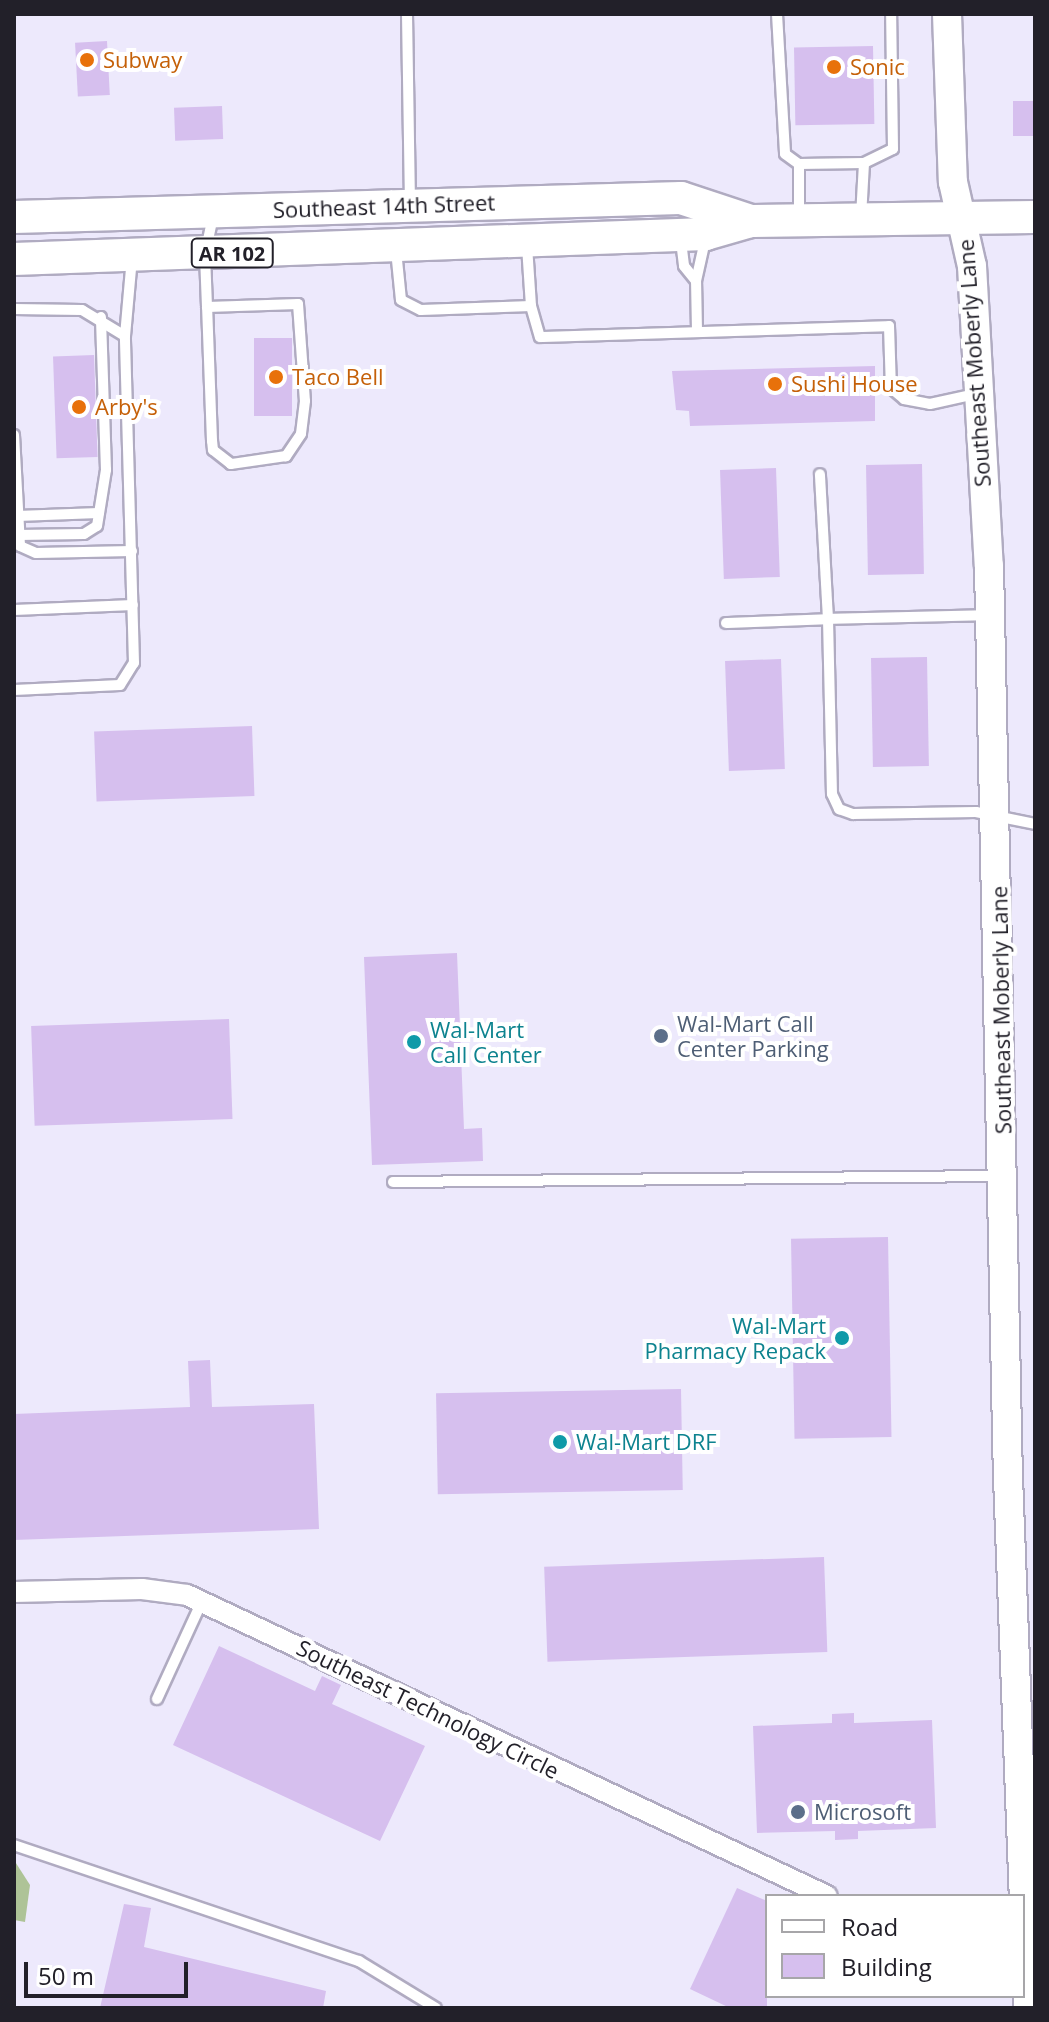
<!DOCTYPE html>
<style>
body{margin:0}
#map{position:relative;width:1049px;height:2022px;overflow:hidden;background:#ede9fc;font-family:"Open Sans",sans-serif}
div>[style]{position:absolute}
.green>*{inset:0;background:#aec397}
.building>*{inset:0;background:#d6bfee;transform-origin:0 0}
.roads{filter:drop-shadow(2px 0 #b0abc1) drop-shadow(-2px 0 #b0abc1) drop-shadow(0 2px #b0abc1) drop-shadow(0 -2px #b0abc1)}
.lane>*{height:10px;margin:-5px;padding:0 5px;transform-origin:5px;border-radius:5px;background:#fff}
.street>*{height:20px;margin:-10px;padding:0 10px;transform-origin:10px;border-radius:10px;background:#fff}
.secondary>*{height:28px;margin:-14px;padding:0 14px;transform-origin:14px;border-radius:14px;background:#fff}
.primary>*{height:32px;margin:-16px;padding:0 16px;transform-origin:16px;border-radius:16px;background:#fff}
.dots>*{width:22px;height:22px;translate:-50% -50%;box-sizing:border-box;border:4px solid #fff;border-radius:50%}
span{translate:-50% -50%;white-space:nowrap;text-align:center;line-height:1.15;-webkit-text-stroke:8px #fff;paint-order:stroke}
.shield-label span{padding:2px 6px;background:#fff;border:2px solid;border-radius:6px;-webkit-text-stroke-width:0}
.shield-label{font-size:20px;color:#222029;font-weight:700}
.food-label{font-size:22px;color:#c56008}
.left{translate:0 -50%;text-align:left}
.street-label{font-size:22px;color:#222029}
.service-label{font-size:22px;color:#4e5e75}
.culture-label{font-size:22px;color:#0d838f}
.right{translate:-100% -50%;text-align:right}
.frame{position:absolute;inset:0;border:16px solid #222029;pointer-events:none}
.legend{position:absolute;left:765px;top:1894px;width:260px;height:104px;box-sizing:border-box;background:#fff;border:2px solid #a7a6a9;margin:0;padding:10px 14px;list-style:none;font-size:24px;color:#222029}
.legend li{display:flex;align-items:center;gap:16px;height:40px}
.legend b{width:40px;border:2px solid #a7a6a9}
.scale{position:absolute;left:24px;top:1962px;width:164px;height:36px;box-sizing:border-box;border:4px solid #222029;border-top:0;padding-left:10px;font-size:24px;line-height:28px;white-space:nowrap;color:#222029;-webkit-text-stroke:6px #fff;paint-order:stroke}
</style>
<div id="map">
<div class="green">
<div style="clip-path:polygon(14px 1860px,30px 1885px,25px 1922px,14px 1920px)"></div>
</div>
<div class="building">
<div style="left:107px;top:41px;width:54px;height:32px;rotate:87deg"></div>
<div style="left:873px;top:46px;width:78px;height:79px;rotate:89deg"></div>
<div style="left:1035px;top:101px;width:35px;height:22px;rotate:90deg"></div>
<div style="left:222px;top:106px;width:33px;height:48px;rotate:88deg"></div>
<div style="left:254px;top:338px;width:38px;height:78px"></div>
<div style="left:94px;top:355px;width:102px;height:41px;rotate:88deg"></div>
<div style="clip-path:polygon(875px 366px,875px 421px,690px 426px,689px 411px,676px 410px,672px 371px)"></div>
<div style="left:922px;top:464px;width:110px;height:56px;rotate:89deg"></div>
<div style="left:776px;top:468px;width:109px;height:56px;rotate:88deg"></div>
<div style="left:927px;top:657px;width:109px;height:56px;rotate:89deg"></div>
<div style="left:781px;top:659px;width:110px;height:56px;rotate:88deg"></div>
<div style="left:252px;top:726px;width:70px;height:158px;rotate:88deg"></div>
<div style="clip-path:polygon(457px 953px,464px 1129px,482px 1128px,483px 1161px,372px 1165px,364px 957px)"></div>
<div style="left:229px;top:1019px;width:100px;height:198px;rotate:88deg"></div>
<div style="left:888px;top:1237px;width:200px;height:97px;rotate:89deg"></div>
<div style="clip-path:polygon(210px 1360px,212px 1407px,314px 1404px,319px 1529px,14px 1540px,14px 1414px,190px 1407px,188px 1361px)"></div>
<div style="left:681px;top:1389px;width:101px;height:245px;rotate:89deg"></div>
<div style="left:824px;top:1557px;width:95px;height:280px;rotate:88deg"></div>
<div style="clip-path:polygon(219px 1646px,315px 1691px,322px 1676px,341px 1685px,332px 1704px,425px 1746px,380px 1841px,173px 1745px)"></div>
<div style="clip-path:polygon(854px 1713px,854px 1723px,932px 1720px,936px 1828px,858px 1831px,858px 1839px,835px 1840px,835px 1831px,757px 1833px,753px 1726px,832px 1723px,832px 1714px)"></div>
<div style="clip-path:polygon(737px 1888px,767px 1901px,767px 2008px,730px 2008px,690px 1989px)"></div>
<div style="clip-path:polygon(124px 1904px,151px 1908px,144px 1947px,326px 1991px,323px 2008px,100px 2008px)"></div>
</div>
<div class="roads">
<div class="lane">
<div style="left:407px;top:14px;width:186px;rotate:89.1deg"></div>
<div style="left:777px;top:14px;width:140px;rotate:86.7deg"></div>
<div style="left:785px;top:154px;width:17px;rotate:36deg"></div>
<div style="left:799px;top:164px;width:65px;rotate:-0.9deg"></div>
<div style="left:864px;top:163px;width:32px;rotate:-26deg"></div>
<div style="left:893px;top:149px;width:135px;rotate:-90.8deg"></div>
<div style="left:861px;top:217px;width:54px;rotate:-86.8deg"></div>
<div style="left:799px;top:218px;width:54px;rotate:-90deg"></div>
<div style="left:681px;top:241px;width:25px;rotate:83deg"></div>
<div style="left:684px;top:266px;width:19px;rotate:51deg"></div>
<div style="left:396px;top:250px;width:50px;rotate:84.3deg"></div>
<div style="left:401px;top:300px;width:22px;rotate:27deg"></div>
<div style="left:421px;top:310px;width:110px;rotate:-2.1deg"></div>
<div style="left:531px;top:306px;width:60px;rotate:-93.8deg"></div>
<div style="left:531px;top:306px;width:32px;rotate:74deg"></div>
<div style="left:540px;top:337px;width:349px;rotate:-1.8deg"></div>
<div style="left:889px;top:326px;width:62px;rotate:88.2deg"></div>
<div style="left:891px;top:388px;width:17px;rotate:40deg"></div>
<div style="left:904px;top:399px;width:26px;rotate:11deg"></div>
<div style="left:930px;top:404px;width:47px;rotate:-12.3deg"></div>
<div style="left:207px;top:307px;width:91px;rotate:-1.9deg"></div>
<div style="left:298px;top:304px;width:97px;rotate:85.9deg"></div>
<div style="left:305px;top:401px;width:33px;rotate:97deg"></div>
<div style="left:301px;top:434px;width:27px;rotate:124deg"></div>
<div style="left:286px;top:456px;width:56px;rotate:171.7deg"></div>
<div style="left:231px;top:464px;width:23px;rotate:-142deg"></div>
<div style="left:213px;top:450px;width:9px;rotate:-96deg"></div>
<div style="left:212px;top:441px;width:134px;rotate:-92.1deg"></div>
<div style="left:207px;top:307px;width:53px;rotate:-92.2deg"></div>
<div style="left:205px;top:254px;width:40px;rotate:-78deg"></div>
<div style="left:14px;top:309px;width:68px;rotate:0.8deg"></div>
<div style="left:82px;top:310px;width:50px;rotate:31.2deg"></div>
<div style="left:697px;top:331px;width:50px;rotate:-91.1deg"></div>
<div style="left:696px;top:281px;width:46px;rotate:-77.5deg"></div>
<div style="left:14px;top:435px;width:111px;rotate:86.9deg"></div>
<div style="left:20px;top:546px;width:17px;rotate:24deg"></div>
<div style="left:36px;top:553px;width:96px;rotate:-1.2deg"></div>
<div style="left:17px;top:516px;width:82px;rotate:-2.1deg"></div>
<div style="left:18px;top:535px;width:66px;rotate:-0.9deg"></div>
<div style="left:84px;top:534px;width:15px;rotate:-32deg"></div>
<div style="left:97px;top:526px;width:57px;rotate:-80.9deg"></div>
<div style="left:106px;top:470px;width:153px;rotate:-91.9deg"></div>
<div style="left:14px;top:610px;width:119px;rotate:-2.4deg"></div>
<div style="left:989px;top:615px;width:161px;rotate:178.6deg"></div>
<div style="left:828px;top:619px;width:175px;rotate:88.7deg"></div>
<div style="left:832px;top:794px;width:17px;rotate:65deg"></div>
<div style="left:839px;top:809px;width:15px;rotate:20deg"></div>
<div style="left:853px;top:814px;width:123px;rotate:-0.9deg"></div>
<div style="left:976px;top:812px;width:60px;rotate:11.5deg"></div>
<div style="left:726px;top:623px;width:102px;rotate:-2.2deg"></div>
<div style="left:828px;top:619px;width:145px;rotate:-93.2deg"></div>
<div style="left:14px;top:690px;width:106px;rotate:-2.7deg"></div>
<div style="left:120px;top:685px;width:26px;rotate:-58deg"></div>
<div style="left:134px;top:663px;width:327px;rotate:-91.6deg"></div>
<div style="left:125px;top:336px;width:78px;rotate:-84.9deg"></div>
<div style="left:393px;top:1182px;width:607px;rotate:-0.57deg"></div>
<div style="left:157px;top:1699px;width:108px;rotate:-65.3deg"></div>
<div style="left:14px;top:1845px;width:364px;rotate:18.6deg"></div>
<div style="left:359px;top:1961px;width:90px;rotate:31.4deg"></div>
</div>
<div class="street">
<div style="left:14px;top:1592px;width:128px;rotate:-1.3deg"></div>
<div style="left:142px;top:1589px;width:45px;rotate:7.6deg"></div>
<div style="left:187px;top:1595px;width:707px;rotate:25.19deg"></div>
</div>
<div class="secondary">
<div style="left:947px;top:14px;width:168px;rotate:88deg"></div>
<div style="left:953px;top:182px;width:86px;rotate:77.3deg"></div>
<div style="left:972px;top:266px;width:300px;rotate:86.8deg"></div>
<div style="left:989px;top:566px;width:911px;rotate:88.81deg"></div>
<div style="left:1008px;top:1477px;width:531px;rotate:87.84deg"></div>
</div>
<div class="primary">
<div style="left:14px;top:217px;width:667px;rotate:-1.63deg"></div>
<div style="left:681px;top:198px;width:74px;rotate:18.2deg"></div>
<div style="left:14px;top:259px;width:692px;rotate:-2.07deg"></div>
<div style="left:706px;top:234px;width:47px;rotate:-16.1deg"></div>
<div style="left:751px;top:221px;width:284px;rotate:-0.8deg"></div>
</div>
</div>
<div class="dots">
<div style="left:87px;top:60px;background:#e8710a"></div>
<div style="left:834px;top:67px;background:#e8710a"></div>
<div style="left:276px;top:377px;background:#e8710a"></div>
<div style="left:775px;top:384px;background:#e8710a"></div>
<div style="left:79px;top:407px;background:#e8710a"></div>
<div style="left:661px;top:1036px;background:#5c6f8a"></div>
<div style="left:414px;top:1042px;background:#0f9aa8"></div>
<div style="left:842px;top:1338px;background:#0f9aa8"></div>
<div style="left:560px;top:1442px;background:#0f9aa8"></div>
<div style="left:798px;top:1812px;background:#5c6f8a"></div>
</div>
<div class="shield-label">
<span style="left:232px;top:253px">AR 102</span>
</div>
<div class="food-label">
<span class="left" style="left:103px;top:60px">Subway</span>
<span class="left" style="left:850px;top:67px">Sonic</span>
<span class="left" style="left:292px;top:377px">Taco Bell</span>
<span class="left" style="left:791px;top:384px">Sushi House</span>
<span class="left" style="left:95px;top:407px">Arby's</span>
</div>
<div class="street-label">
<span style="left:384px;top:206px;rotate:-2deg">Southeast 14th Street</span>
<span style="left:974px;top:363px;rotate:-94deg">Southeast Moberly Lane</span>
<span style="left:1001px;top:1010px;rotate:-91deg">Southeast Moberly Lane</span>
<span style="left:428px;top:1709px;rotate:26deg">Southeast Technology Circle</span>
</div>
<div class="service-label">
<span class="left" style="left:677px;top:1036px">Wal-Mart Call<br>Center Parking</span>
<span class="left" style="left:814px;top:1812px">Microsoft</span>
</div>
<div class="culture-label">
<span class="left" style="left:430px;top:1042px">Wal-Mart<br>Call Center</span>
<span class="right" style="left:826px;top:1338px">Wal-Mart<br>Pharmacy Repack</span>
<span class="left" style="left:576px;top:1442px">Wal-Mart DRF</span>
</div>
<div class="frame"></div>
<ul class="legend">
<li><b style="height:10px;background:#fff"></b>Road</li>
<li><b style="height:22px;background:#d6bfee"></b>Building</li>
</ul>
<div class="scale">50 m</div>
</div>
